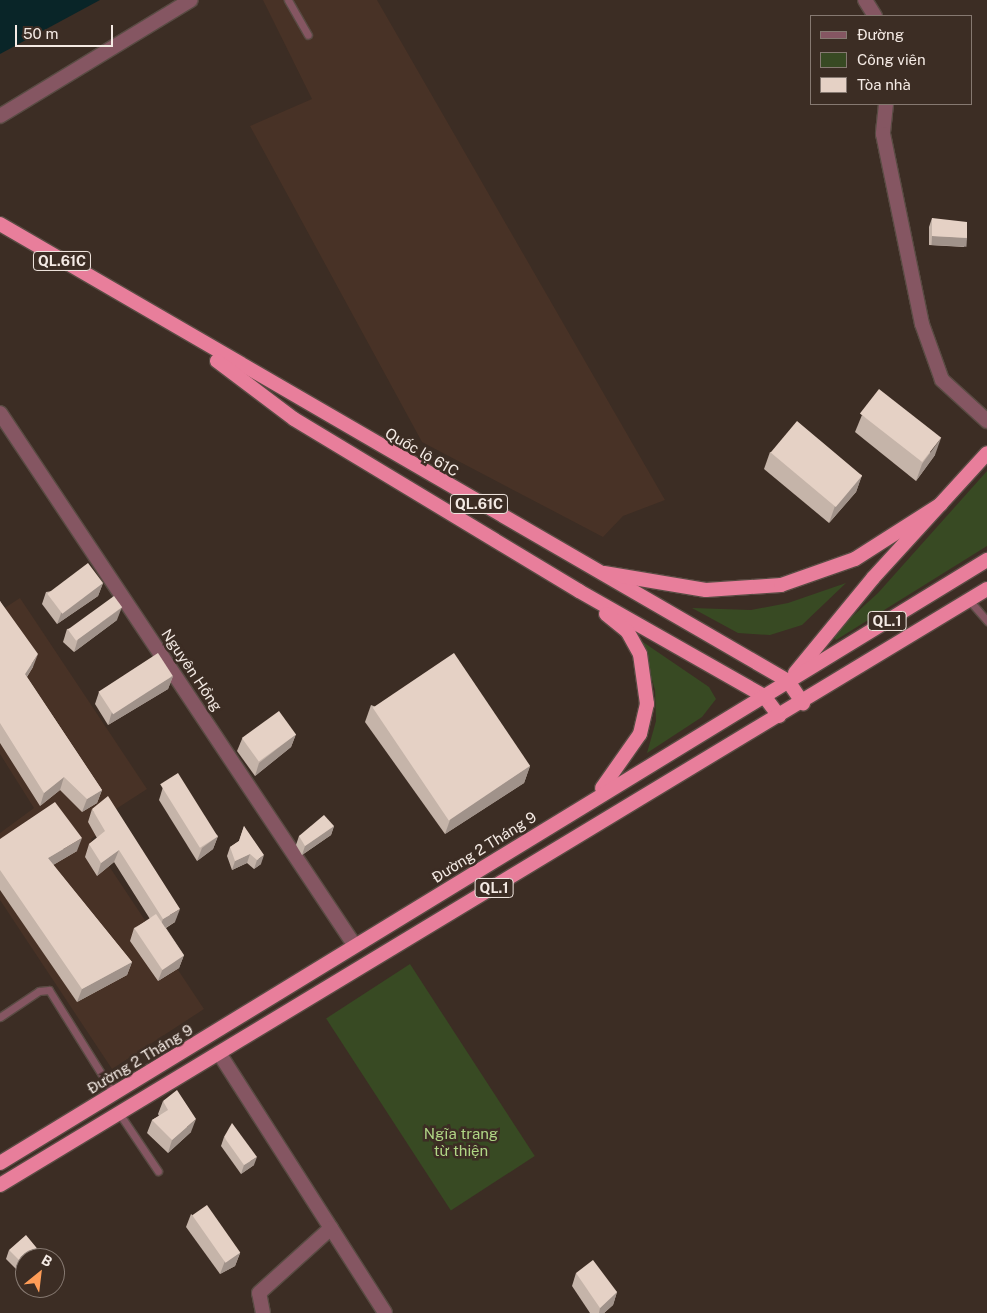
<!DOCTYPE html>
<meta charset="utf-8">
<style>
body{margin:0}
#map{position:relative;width:987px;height:1313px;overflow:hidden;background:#3c2d24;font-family:"Public Sans",sans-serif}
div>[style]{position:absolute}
.built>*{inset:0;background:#483226}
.green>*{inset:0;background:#384a23;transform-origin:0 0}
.water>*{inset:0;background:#092528}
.roads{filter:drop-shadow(1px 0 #594b43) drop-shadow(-1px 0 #594b43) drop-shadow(0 1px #594b43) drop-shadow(0 -1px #594b43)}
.service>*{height:7px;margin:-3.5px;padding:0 3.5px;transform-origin:3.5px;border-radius:3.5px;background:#855662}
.minor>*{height:14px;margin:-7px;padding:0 7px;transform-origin:7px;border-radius:7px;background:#855662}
.trunk>*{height:14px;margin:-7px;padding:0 7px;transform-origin:7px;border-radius:7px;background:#e87e9b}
.wall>*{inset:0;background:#c5b4a9}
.shaded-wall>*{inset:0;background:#a0928a;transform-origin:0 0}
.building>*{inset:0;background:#e5d1c5;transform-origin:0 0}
span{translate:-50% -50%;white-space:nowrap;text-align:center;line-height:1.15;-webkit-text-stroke:5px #3c2d24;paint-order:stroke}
.shield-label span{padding:1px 4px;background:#3c2d24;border:1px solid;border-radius:4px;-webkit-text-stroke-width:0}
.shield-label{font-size:14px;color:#f4eae4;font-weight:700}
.street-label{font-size:15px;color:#f4eae4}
.park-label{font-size:15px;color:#b0d685}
.legend{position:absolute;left:810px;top:15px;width:162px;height:90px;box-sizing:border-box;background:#3c2d24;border:1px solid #867971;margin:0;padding:6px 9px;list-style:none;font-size:15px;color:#f4eae4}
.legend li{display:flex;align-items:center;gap:10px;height:25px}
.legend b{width:25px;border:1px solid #867971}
.north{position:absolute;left:15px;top:1248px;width:50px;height:50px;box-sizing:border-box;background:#3c2d24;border:1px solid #867971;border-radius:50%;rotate:29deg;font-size:14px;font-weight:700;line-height:20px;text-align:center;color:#f4eae4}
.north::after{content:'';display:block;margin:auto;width:18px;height:22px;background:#fe9c57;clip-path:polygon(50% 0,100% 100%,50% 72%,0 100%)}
.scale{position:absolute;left:15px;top:25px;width:98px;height:22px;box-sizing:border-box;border:2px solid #f4eae4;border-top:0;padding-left:6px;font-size:15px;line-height:18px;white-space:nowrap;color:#f4eae4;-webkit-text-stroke:4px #3c2d24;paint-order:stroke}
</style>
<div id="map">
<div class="built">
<div style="clip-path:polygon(263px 0,377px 0,665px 500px,623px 516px,603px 537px,422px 442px,250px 126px,312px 99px)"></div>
<div style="clip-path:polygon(20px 598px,147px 789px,116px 809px,121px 819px,91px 839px,204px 1009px,112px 1069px,0 900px,0 833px,34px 808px,0 754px,0 611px)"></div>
</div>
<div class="green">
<div style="clip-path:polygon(987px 471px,987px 546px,836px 640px,832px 635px,878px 593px)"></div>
<div style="clip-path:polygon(846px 583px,802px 625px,770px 635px,738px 633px,692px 608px,751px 610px,788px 603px)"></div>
<div style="clip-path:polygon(640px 640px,709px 687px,716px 699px,702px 717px,647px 753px,656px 721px,655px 690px)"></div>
<div style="left:410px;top:964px;width:229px;height:100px;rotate:57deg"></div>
</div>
<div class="water">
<div style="clip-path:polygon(0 0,100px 0,0 54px)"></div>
</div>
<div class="roads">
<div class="service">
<div style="left:288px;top:0;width:40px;rotate:60.3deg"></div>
<div style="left:969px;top:600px;width:28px;rotate:49deg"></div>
<div style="left:0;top:1017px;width:47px;rotate:-33.7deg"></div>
<div style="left:39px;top:991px;width:10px;rotate:-6deg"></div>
<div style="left:49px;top:990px;width:123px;rotate:58deg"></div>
<div style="left:119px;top:1113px;width:70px;rotate:56.1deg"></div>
</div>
<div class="minor">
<div style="left:865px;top:0;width:19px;rotate:58deg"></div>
<div style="left:886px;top:104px;width:30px;rotate:96deg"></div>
<div style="left:883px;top:134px;width:194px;rotate:78.4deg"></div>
<div style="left:922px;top:324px;width:59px;rotate:70.3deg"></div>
<div style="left:942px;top:380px;width:61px;rotate:42.3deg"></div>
<div style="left:0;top:116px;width:223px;rotate:-31.3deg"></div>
<div style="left:0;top:413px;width:640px;rotate:56.33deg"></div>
<div style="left:219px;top:1053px;width:308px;rotate:57.4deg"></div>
<div style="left:263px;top:1313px;width:20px;rotate:-101deg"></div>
<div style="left:259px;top:1293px;width:97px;rotate:-42.1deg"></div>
</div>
<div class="trunk">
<div style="left:0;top:224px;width:911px;rotate:30.11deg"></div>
<div style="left:788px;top:681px;width:27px;rotate:56deg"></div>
<div style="left:217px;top:361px;width:96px;rotate:37deg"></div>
<div style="left:294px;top:419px;width:333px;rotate:31.1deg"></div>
<div style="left:579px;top:591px;width:213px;rotate:29.6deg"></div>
<div style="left:764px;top:696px;width:25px;rotate:53deg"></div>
<div style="left:604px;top:573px;width:103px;rotate:9.5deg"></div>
<div style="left:706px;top:590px;width:75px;rotate:-3.8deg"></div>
<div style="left:781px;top:585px;width:78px;rotate:-19.4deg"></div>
<div style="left:855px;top:559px;width:102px;rotate:-32.6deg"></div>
<div style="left:795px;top:673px;width:123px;rotate:-50.6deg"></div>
<div style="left:873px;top:578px;width:169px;rotate:-47.6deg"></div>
<div style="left:602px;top:788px;width:66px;rotate:-54.9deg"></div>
<div style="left:640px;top:734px;width:31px;rotate:-77deg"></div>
<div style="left:647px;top:704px;width:50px;rotate:-98deg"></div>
<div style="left:640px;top:654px;width:26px;rotate:-119deg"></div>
<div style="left:627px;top:631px;width:27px;rotate:-141deg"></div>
<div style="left:0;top:1163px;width:1157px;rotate:-31.42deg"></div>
<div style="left:0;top:1185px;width:1153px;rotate:-31.13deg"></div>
</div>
</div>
<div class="wall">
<div style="clip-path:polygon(932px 218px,967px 238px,964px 247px,929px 245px,929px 227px)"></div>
<div style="clip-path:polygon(862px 415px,935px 455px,916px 481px,855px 432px)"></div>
<div style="clip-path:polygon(770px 452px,862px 475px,856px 492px,829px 523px,764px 469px)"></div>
<div style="clip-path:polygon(103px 583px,98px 596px,57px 624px,42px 604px,46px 592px)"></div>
<div style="clip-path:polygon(0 601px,33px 667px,27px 677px,102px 790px,97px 803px,82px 812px,60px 790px,40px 806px,0 743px)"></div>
<div style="clip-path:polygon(117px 620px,74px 652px,63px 642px,67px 629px)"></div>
<div style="clip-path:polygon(173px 676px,168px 689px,108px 725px,95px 704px,99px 692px)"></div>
<div style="clip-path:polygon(371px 705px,530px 766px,524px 783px,445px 834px,365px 722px)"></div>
<div style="clip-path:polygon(296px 734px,291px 747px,255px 776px,237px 751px,242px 739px)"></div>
<div style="clip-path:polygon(163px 787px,218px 836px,213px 849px,197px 861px,159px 800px)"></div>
<div style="clip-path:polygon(92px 809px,175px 922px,166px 928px,184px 955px,179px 968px,158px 981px,130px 941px,134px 928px,150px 919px,114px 862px,97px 876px,85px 857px,89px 844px,97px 838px,88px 822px)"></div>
<div style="clip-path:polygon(244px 826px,261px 864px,254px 869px,247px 863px,232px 870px,227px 856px,230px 847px,239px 841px)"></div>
<div style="clip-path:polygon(334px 826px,331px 835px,302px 855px,296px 845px,299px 836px)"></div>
<div style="clip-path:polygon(0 839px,77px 851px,53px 865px,132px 962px,127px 975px,77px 1002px,0 890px)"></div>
<div style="clip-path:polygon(163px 1101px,191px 1132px,168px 1153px,147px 1133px,152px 1120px,159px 1116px,158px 1114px)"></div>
<div style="clip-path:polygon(224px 1137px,254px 1165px,241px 1174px,221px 1146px)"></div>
<div style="clip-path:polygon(191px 1214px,240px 1253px,235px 1266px,220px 1274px,186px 1227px)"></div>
<div style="clip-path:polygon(9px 1250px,25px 1258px,25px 1278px,6px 1259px)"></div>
<div style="clip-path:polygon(576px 1273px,617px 1292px,613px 1305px,604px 1313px,590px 1313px,572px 1286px)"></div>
</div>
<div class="shaded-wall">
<div style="left:932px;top:236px;width:35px;height:9px;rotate:3deg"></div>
<div style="clip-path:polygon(941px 438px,935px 455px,916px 481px,922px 464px)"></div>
<div style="clip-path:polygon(862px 475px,856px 492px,829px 523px,835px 506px)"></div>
<div style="clip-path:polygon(103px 583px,98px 596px,57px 624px,62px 611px)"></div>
<div style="clip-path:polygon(122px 607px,117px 620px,74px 652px,78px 639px)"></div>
<div style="clip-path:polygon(38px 654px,33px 667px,20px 687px,25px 674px)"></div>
<div style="clip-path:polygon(173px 676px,168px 689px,108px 725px,112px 712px)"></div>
<div style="clip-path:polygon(296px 734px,291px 747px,255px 776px,259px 763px)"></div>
<div style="clip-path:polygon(530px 766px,524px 783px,445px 834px,451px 817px)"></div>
<div style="clip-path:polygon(64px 777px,60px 790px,40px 806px,44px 793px)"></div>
<div style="clip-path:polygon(102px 790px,97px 803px,82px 812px,87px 799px)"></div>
<div style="clip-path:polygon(334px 826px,331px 835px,302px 855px,305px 846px)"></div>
<div style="clip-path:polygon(218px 836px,213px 849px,197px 861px,202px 848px)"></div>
<div style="clip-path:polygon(82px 838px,77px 851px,43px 871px,48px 858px)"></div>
<div style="clip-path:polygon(119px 850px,114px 862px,97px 876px,101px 863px)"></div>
<div style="clip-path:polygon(250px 854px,247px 863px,232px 870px,235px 861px)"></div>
<div style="clip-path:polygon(264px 855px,261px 864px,254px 869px,257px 860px)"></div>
<div style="clip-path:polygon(180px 909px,175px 922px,158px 932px,163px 919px)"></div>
<div style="clip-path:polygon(184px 955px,179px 968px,158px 981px,163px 968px)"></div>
<div style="clip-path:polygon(132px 962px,127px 975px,77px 1002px,82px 989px)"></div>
<div style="clip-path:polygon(196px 1119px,191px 1132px,168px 1153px,172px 1140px)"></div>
<div style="clip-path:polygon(257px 1157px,254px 1165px,241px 1174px,244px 1165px)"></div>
<div style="clip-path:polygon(240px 1253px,235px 1266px,220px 1274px,225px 1261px)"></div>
<div style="clip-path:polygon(617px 1292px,613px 1305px,604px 1313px,599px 1313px,600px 1308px)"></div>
</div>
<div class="building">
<div style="clip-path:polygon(932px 218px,967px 222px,967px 238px,932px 236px)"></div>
<div style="left:879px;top:389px;width:79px;height:31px;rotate:38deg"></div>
<div style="left:797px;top:421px;width:85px;height:41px;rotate:40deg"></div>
<div style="left:88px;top:563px;width:25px;height:51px;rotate:53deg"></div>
<div style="left:114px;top:596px;width:14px;height:57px;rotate:54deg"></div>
<div style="clip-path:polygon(0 601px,38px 654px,25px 674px,102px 790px,87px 799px,64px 777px,44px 793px,0 723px)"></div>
<div style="left:158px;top:653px;width:27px;height:71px;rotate:57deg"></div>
<div style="left:454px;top:653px;width:136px;height:98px;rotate:56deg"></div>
<div style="left:279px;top:711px;width:29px;height:46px;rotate:54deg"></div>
<div style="left:178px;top:773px;width:75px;height:21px;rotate:58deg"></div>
<div style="clip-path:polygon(108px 796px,180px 909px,163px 919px,119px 850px,101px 863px,89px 844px,105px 831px,92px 809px)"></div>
<div style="clip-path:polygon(55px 802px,82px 838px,48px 858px,132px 962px,82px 989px,0 870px,0 839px)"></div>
<div style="clip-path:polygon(324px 815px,334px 826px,305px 846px,299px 836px)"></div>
<div style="clip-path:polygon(244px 826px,264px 855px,257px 860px,250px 854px,235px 861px,230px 847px,239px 841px)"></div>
<div style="left:156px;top:914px;width:50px;height:26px;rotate:56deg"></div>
<div style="clip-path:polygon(177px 1090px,196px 1119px,172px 1140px,152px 1120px,168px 1110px,163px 1101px)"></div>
<div style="clip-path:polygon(232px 1123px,257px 1157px,244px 1165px,224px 1137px)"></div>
<div style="left:207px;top:1205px;width:58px;height:18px;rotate:55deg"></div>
<div style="clip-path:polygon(26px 1235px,45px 1258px,25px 1258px,25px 1266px,9px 1250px)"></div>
<div style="clip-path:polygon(593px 1260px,617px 1292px,600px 1308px,576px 1273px)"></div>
</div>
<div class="shield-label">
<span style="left:62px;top:261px">QL.61C</span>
<span style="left:479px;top:504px">QL.61C</span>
<span style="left:887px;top:621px">QL.1</span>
<span style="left:494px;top:888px">QL.1</span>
</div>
<div class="street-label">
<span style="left:422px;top:452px;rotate:30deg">Quốc lộ 61C</span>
<span style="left:192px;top:670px;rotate:56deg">Nguyên Hồng</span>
<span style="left:484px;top:847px;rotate:-32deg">Đường 2 Tháng 9</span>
<span style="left:140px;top:1059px;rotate:-31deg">Đường 2 Tháng 9</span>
</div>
<div class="park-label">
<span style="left:461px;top:1142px">Ngĩa trang<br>từ thiện</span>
</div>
<ul class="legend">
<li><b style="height:6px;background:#855662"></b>Đường</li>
<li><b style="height:14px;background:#384a23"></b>Công viên</li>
<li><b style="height:14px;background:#e5d1c5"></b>Tòa nhà</li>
</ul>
<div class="north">B</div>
<div class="scale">50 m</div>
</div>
